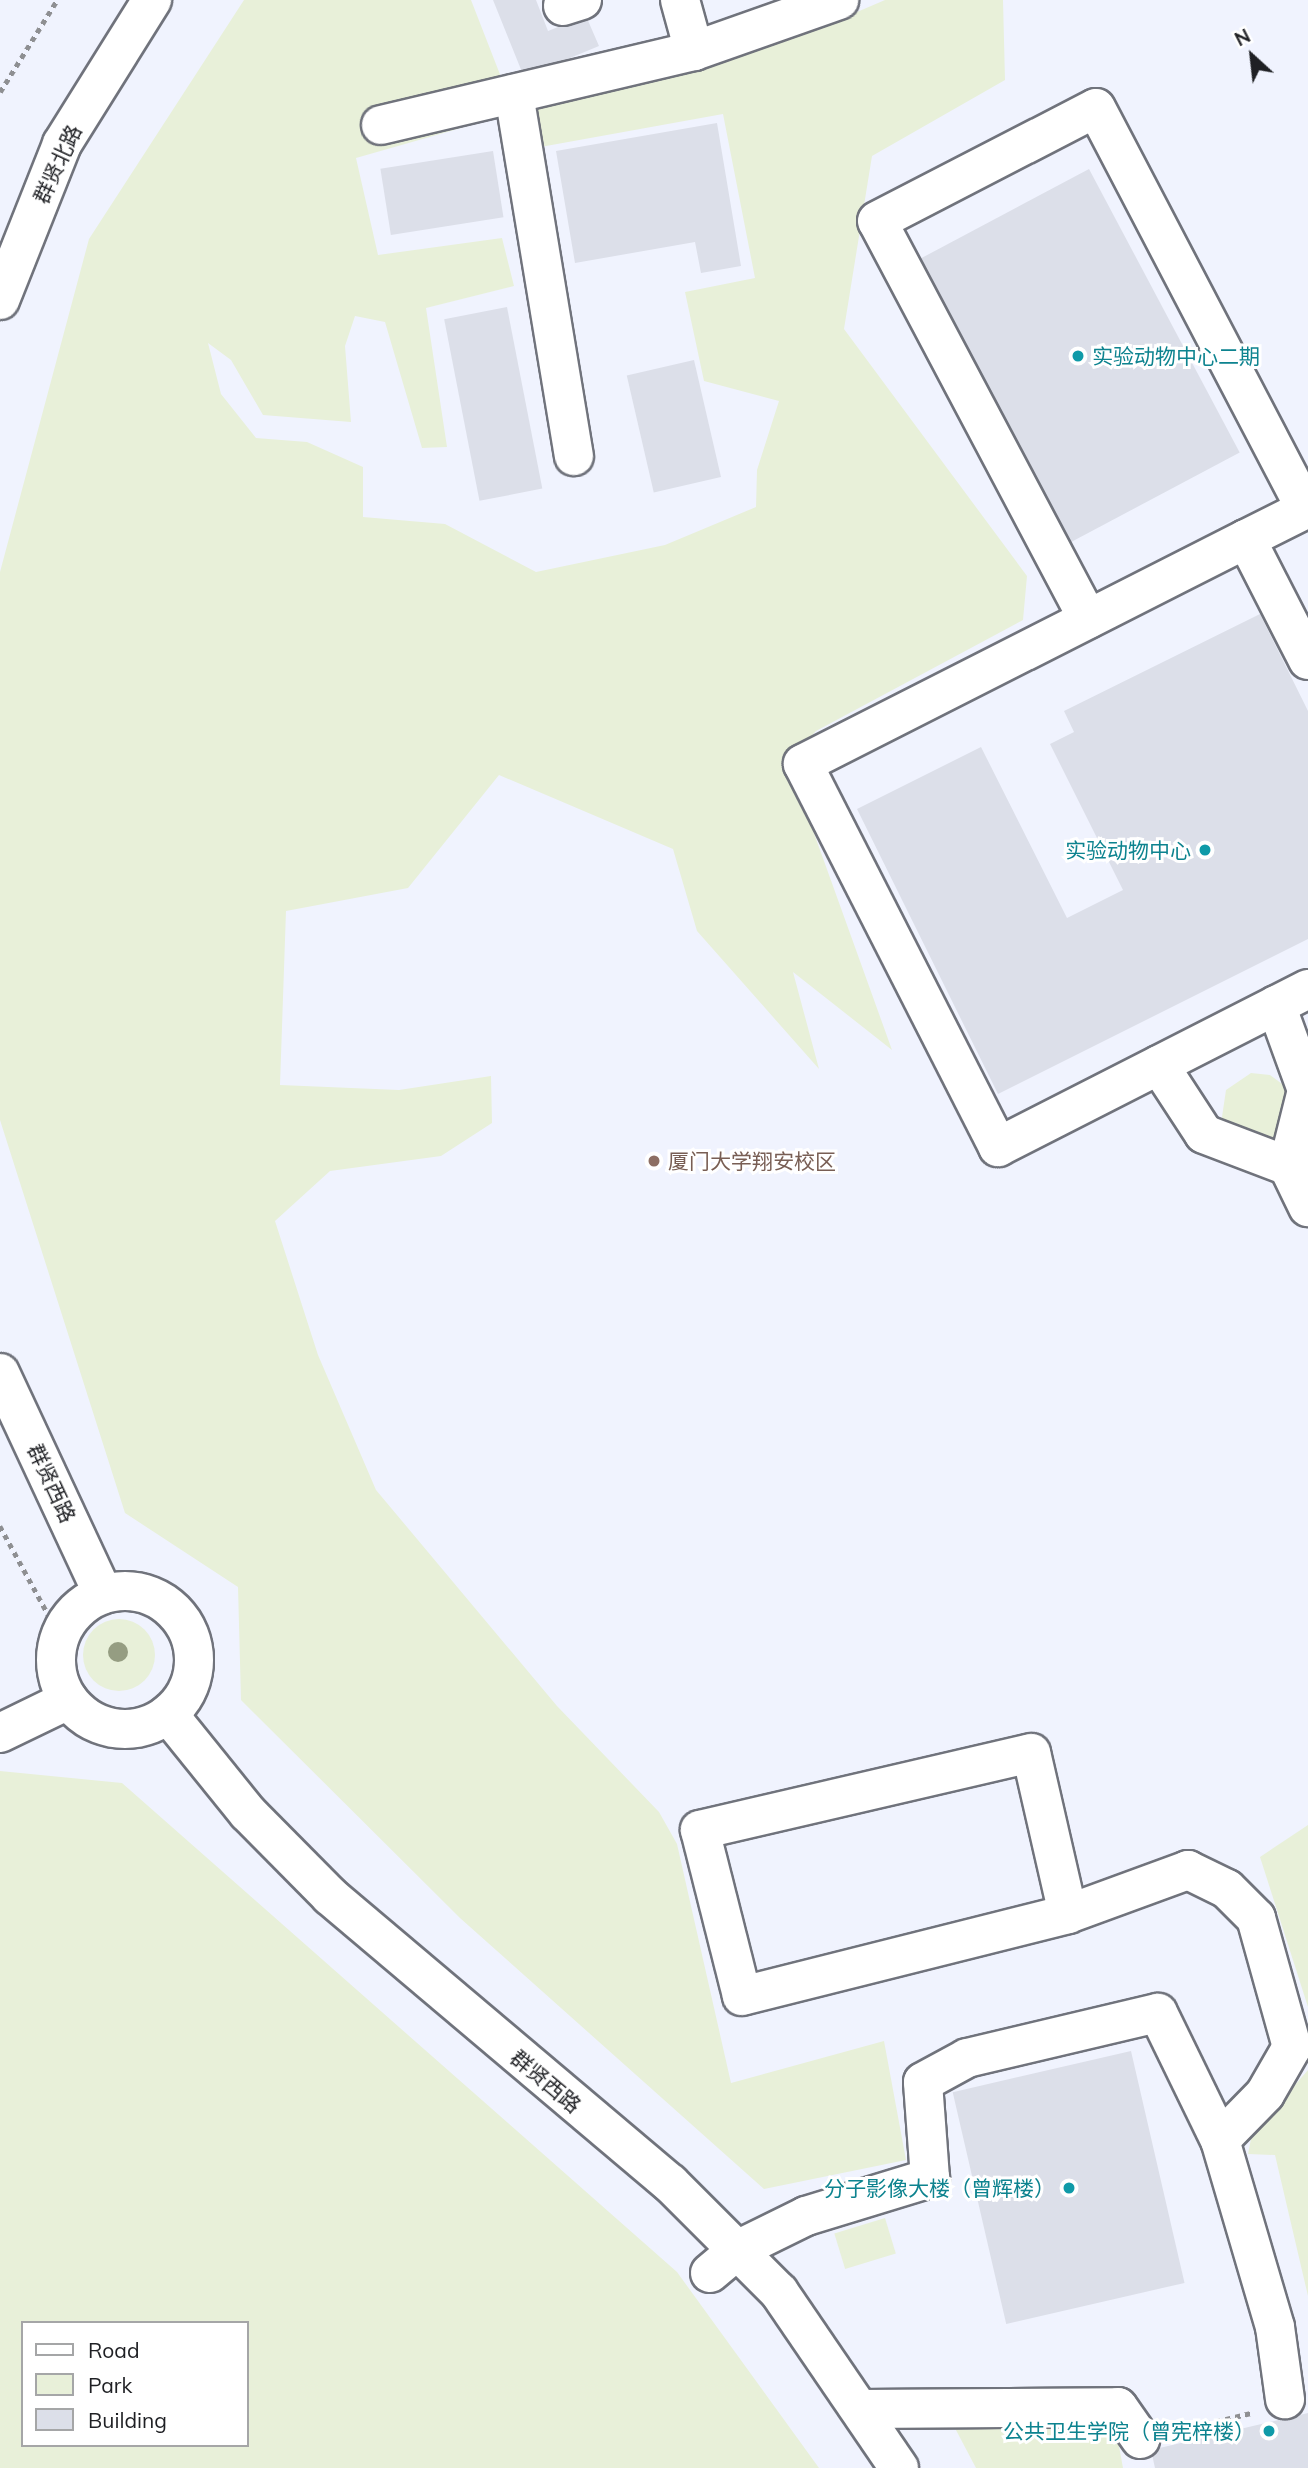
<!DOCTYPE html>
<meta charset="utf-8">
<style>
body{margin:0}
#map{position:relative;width:1308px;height:2468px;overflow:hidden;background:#fafbfd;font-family:Mulish,"Noto Sans SC",sans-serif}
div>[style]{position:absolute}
.built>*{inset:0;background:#f0f3fe}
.green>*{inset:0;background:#e8f0d9;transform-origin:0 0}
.round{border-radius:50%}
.building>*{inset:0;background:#dcdfe9;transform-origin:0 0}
.path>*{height:4.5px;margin-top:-2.25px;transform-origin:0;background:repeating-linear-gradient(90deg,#8e8f92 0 5px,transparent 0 10px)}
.roads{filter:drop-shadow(2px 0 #70737c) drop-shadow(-2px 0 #70737c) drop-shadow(0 2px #70737c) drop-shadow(0 -2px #70737c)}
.minor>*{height:38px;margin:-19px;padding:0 19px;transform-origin:19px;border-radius:19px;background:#fff}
.minor>.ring{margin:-19px;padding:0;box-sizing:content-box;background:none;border:38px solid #fff;border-radius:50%}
.trees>*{width:20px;height:20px;margin:-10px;border-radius:50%;background:#959d82}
.dots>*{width:19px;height:19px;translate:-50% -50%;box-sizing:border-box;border:4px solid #fff;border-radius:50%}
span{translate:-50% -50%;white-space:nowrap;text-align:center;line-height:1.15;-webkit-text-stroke:6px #fff;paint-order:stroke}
.street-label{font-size:21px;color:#1f2024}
.culture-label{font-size:21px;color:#0d838f}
.left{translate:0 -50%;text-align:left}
.right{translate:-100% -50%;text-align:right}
.education-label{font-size:21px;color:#785e54}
.legend{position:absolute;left:21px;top:2321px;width:228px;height:126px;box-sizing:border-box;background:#fff;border:2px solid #a5a6a7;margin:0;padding:9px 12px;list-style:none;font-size:21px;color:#1f2024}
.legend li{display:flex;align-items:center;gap:14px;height:35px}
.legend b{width:35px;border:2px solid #a5a6a7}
.north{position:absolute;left:1217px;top:21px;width:70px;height:70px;-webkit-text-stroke:5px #fff;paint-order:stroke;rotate:333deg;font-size:19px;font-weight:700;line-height:28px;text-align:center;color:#1f2024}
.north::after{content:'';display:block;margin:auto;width:24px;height:32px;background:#1f2024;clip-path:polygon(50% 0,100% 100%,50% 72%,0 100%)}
</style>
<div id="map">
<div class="built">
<div style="clip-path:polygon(evenodd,0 0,1308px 0,1308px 2468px,0 2468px,0 0,23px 2323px,247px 2323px,247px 2445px,23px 2445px,23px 2323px)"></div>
</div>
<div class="green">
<div style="clip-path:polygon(244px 0,471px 0,501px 77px,489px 120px,356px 158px,378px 255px,502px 238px,514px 286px,426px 308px,447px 447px,422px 448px,385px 322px,355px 316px,345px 346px,351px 422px,263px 415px,231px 360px,208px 343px,221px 394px,256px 438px,307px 442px,363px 467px,363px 517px,445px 524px,536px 572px,665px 545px,756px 507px,757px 470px,779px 401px,704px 381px,685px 292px,755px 278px,723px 114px,535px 148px,532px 98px,676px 70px,808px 33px,885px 0,1003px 0,1005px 80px,872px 156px,844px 329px,1027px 576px,1023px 620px,816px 731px,788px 761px,892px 1050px,793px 972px,819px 1069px,697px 931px,673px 849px,499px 775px,408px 888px,286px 911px,280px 1085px,399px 1090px,491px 1076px,492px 1123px,441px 1156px,330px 1171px,275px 1221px,318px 1355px,376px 1490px,557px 1706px,659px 1812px,677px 1844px,731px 2083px,884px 2041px,906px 2160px,764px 2189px,460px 1918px,241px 1700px,238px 1587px,125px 1513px,0 1120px,0 572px,89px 239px)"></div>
<div style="clip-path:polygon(1251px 1073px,1270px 1075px,1289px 1089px,1290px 1129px,1272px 1143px,1225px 1127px,1222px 1117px,1226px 1090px)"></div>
<div class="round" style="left:83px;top:1619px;width:72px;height:72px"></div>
<div style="clip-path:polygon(evenodd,0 1771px,122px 1783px,677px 2272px,819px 2468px,0 2468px,0 1771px,23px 2323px,247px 2323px,247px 2445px,23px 2445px,23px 2323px)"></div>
<div style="clip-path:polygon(1308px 1825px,1308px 2007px,1260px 1857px)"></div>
<div style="clip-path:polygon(1308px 2070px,1308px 2296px,1275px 2155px,1248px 2154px,1252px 2134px)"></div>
<div style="left:885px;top:2218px;width:37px;height:53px;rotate:73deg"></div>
<div style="clip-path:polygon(947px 2413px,1114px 2419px,1123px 2468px,976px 2468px)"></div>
</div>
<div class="building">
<div style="clip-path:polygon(493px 0,536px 0,548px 31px,586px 16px,599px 46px,524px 77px)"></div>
<div style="clip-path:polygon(717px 123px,741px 266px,701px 273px,695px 242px,575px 263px,556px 151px)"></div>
<div style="left:493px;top:151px;width:67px;height:114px;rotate:81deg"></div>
<div style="left:1089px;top:169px;width:321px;height:193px;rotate:62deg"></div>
<div style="left:507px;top:307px;width:185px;height:64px;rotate:79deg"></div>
<div style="left:694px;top:360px;width:120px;height:69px;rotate:77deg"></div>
<div style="clip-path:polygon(1260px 614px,1308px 711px,1308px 939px,998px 1094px,857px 809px,981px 747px,1067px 918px,1123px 890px,1050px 744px,1074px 732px,1064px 711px)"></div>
<div style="left:1131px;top:2051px;width:238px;height:183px;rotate:77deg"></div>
<div style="clip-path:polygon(1308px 2413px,1308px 2468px,1155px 2468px,1151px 2450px)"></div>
</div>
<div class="path">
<div style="left:0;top:92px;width:108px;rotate:-58.2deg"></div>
<div style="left:0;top:1526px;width:125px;rotate:61.4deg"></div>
<div style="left:126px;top:1730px;width:13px;rotate:42deg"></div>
<div style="left:1177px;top:2431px;width:76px;rotate:-13.7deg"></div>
</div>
<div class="roads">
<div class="minor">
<div style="left:680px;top:0;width:53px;rotate:74.6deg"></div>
<div style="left:563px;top:6px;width:20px;rotate:-18deg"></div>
<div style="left:514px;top:94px;width:367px;rotate:80.6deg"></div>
<div style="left:381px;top:125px;width:322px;rotate:-13.3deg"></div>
<div style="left:694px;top:51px;width:154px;rotate:-19.4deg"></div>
<div style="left:0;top:300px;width:168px;rotate:-68.3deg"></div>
<div style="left:62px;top:144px;width:170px;rotate:-58deg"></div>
<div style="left:1088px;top:619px;width:450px;rotate:-117.9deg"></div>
<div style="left:877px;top:221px;width:246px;rotate:-27.3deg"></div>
<div style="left:1096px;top:108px;width:453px;rotate:62.4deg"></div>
<div style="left:1306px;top:509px;width:67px;rotate:153.4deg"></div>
<div style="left:1308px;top:660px;width:136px;rotate:-117.1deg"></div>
<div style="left:1246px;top:539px;width:497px;rotate:153.1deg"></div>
<div style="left:803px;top:764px;width:430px;rotate:63deg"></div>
<div style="left:998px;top:1147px;width:348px;rotate:-27deg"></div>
<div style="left:1276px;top:1005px;width:90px;rotate:70deg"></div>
<div style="left:1307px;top:1090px;width:78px;rotate:104deg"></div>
<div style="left:1288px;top:1166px;width:46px;rotate:64deg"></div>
<div style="left:1159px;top:1065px;width:82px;rotate:56.9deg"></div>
<div style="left:1204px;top:1134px;width:90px;rotate:20.9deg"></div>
<div style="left:0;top:1373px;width:244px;rotate:65deg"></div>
<div class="ring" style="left:56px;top:1591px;width:100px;height:100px"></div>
<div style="left:168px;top:1714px;width:127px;rotate:51.1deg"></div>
<div style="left:248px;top:1813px;width:117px;rotate:45.3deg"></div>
<div style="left:330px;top:1896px;width:445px;rotate:40.2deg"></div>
<div style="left:670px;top:2183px;width:154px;rotate:45deg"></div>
<div style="left:779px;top:2292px;width:213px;rotate:55.7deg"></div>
<div style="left:0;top:1733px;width:76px;rotate:-25.9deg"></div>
<div style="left:1068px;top:1914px;width:165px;rotate:-102.9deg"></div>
<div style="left:1031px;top:1753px;width:340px;rotate:166.9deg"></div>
<div style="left:700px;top:1830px;width:171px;rotate:75.8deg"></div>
<div style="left:742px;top:1996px;width:336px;rotate:-14.1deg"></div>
<div style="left:1068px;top:1914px;width:128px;rotate:-20.1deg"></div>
<div style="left:1188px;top:1870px;width:43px;rotate:26deg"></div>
<div style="left:1227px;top:1889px;width:41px;rotate:45deg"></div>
<div style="left:1256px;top:1918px;width:134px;rotate:74.4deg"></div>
<div style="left:1292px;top:2047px;width:54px;rotate:119.9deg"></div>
<div style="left:1265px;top:2094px;width:64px;rotate:134.4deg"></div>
<div style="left:1220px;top:2140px;width:195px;rotate:73.6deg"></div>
<div style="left:1275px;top:2327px;width:73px;rotate:82.1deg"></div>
<div style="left:710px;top:2273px;width:35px;rotate:-40deg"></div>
<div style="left:737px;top:2250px;width:77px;rotate:-26.2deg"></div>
<div style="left:806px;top:2216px;width:130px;rotate:-17deg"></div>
<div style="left:930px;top:2178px;width:96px;rotate:-94.2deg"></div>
<div style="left:923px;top:2082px;width:50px;rotate:-28.6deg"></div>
<div style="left:967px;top:2058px;width:196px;rotate:-13.3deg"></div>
<div style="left:1158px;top:2013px;width:141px;rotate:64deg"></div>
<div style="left:862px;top:2409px;width:256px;rotate:-0.4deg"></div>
<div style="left:1118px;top:2407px;width:39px;rotate:55deg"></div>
</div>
</div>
<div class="trees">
<div style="left:118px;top:1652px"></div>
</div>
<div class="dots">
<div style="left:1078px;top:356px;background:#0f9aa8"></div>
<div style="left:1205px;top:850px;background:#0f9aa8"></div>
<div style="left:654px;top:1161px;background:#8d6e63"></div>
<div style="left:1069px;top:2188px;background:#0f9aa8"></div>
<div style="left:1269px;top:2431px;background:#0f9aa8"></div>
</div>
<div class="street-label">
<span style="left:57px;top:164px;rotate:-65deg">群贤北路</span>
<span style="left:52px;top:1483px;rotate:65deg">群贤西路</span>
<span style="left:546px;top:2081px;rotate:40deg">群贤西路</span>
</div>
<div class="culture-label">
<span class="left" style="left:1092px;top:356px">实验动物中心二期</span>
<span class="right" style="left:1191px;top:850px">实验动物中心</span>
<span class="right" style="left:1055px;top:2188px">分子影像大楼（曾辉楼）</span>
<span class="right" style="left:1255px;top:2431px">公共卫生学院（曾宪梓楼）</span>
</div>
<div class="education-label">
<span class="left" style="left:668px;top:1161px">厦门大学翔安校区</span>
</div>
<ul class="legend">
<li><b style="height:9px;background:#fff"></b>Road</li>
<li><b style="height:19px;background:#e8f0d9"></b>Park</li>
<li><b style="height:19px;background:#dcdfe9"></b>Building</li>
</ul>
<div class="north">N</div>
</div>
